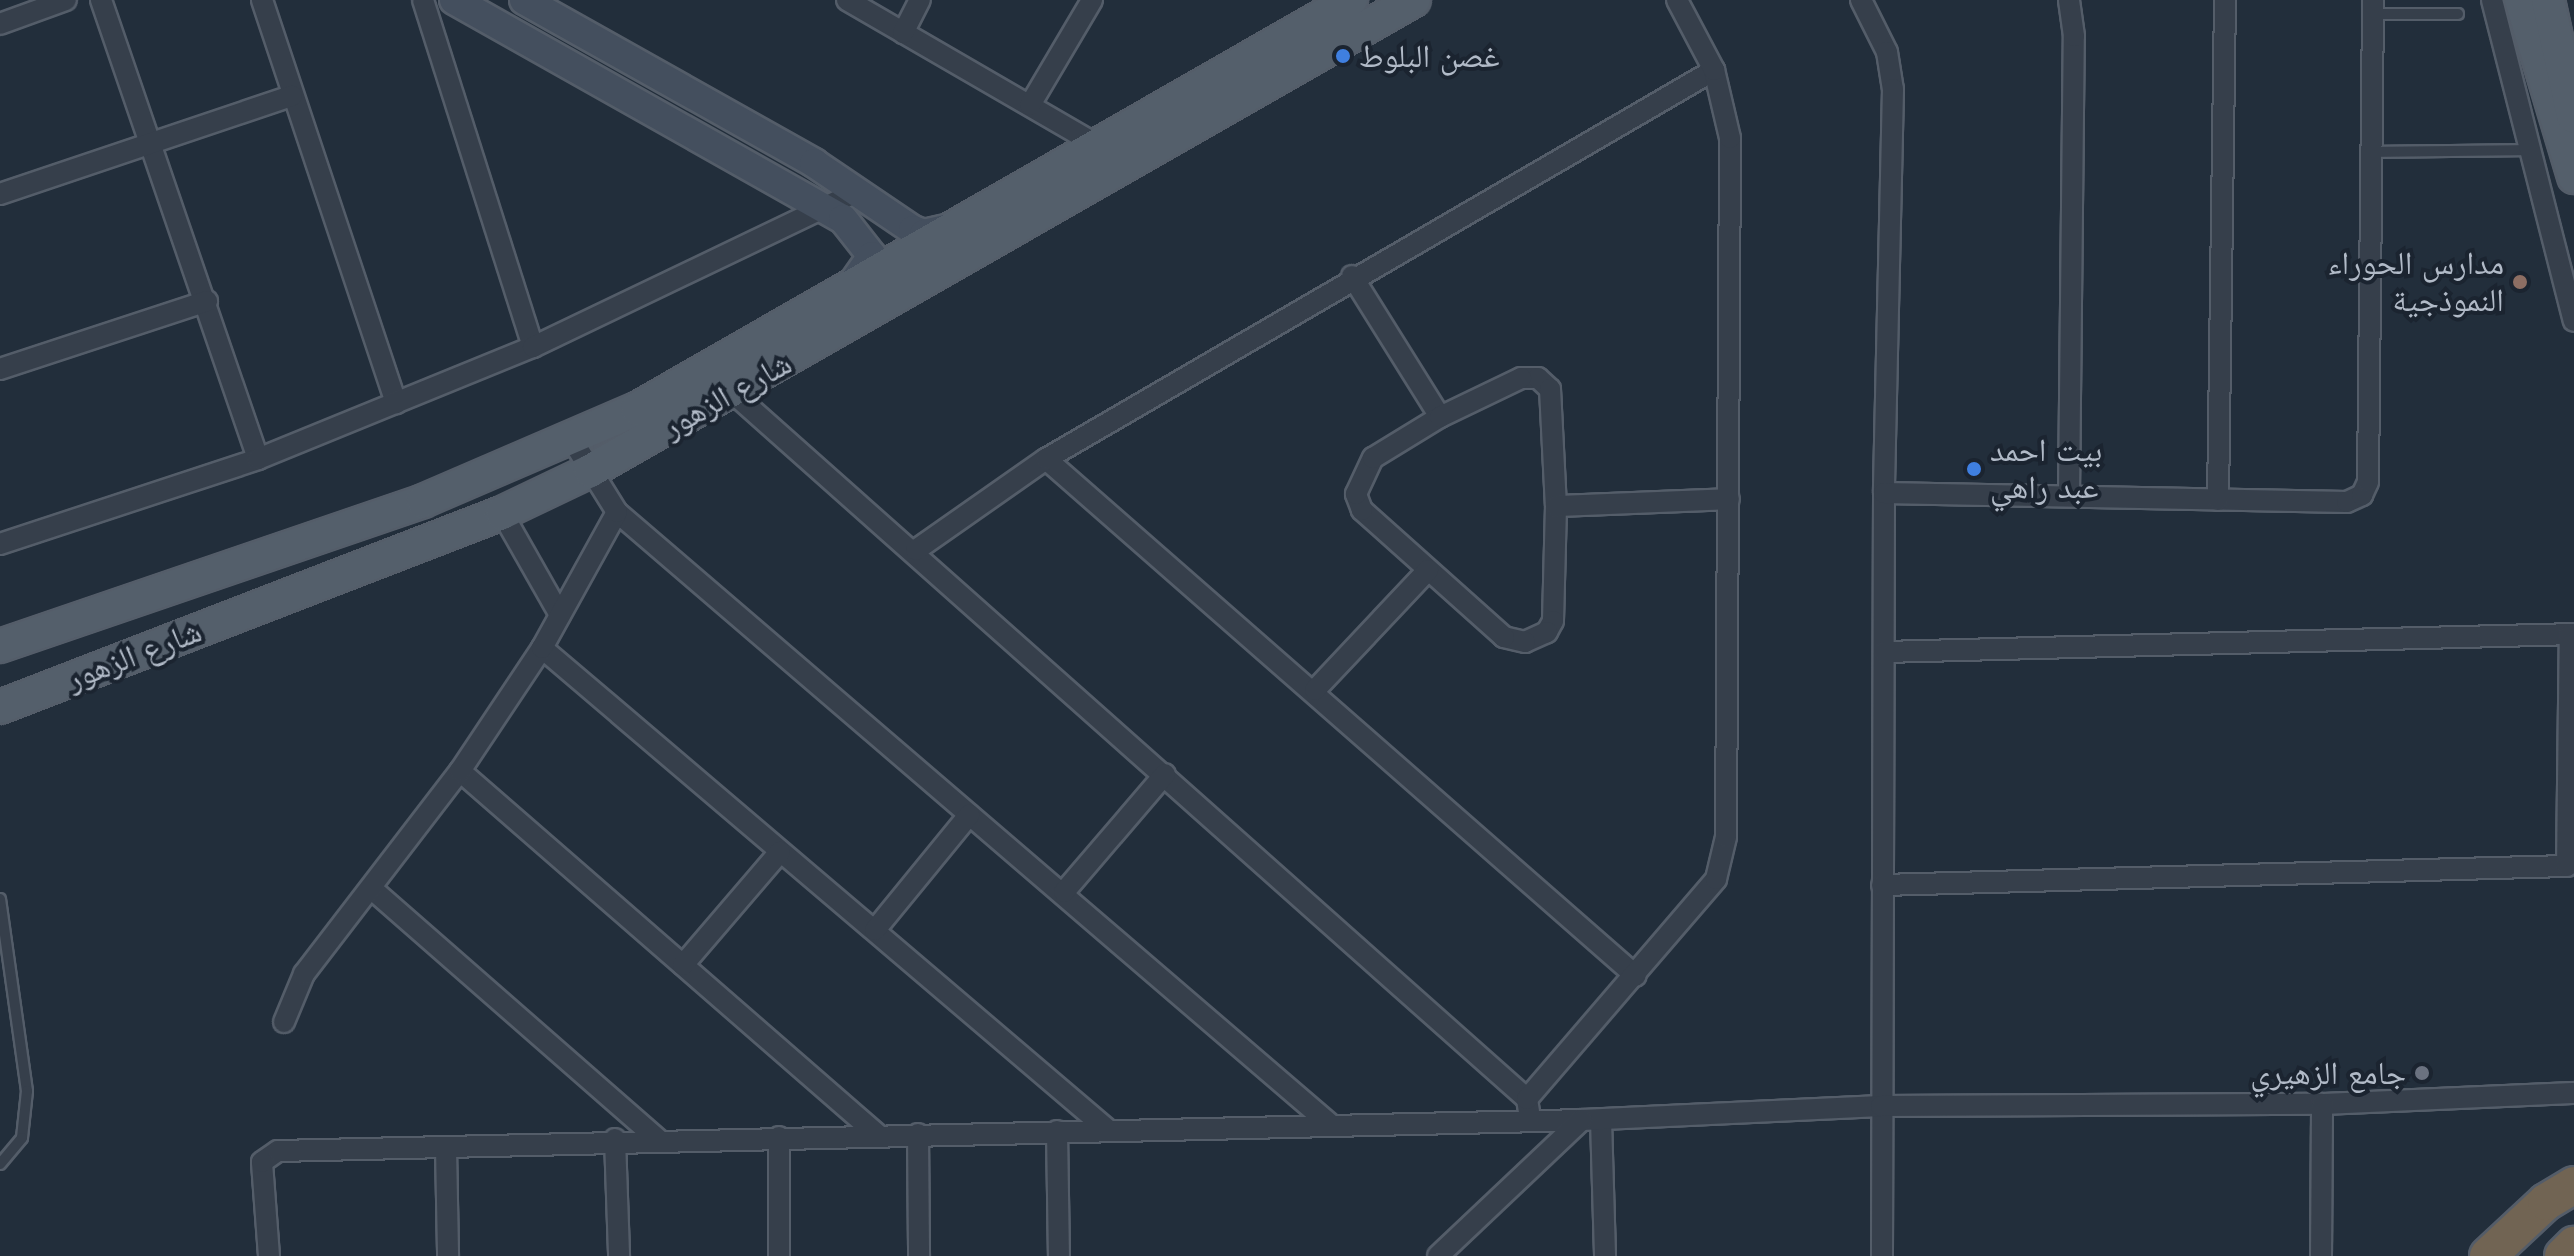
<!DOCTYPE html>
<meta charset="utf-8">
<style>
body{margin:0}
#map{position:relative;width:2574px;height:1256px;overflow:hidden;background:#222e3b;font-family:Jost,"Noto Naskh Arabic",sans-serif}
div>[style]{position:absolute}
.roads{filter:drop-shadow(2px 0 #545d69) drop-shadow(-2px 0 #545d69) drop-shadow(0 2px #545d69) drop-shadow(0 -2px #545d69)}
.lane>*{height:10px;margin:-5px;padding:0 5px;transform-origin:5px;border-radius:5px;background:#363f4b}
.street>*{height:20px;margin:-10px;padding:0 10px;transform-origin:10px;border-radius:10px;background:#363f4b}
.secondary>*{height:28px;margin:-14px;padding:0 14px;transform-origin:14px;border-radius:14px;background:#444f5e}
.primary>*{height:32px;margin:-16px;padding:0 16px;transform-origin:16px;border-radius:16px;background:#545f6b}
.highway>*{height:36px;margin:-18px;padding:0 18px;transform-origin:18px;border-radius:18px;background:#716453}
.dots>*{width:22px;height:22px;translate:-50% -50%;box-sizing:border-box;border:4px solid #1b2430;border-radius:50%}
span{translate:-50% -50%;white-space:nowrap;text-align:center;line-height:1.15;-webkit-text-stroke:8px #1b2430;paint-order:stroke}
.poi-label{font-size:32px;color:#b1bac7}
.left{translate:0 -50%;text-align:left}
.right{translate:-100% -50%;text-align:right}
.street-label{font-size:32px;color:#b1bac7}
</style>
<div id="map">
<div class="roads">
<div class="lane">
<div style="left:2373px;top:14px;width:85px"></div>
<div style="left:2371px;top:152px;width:159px;rotate:-0.7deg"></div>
<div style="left:0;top:899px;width:194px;rotate:82deg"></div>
<div style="left:27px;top:1091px;width:47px;rotate:96.1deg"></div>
<div style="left:22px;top:1138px;width:34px;rotate:130deg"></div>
</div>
<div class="street">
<div style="left:101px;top:0;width:485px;rotate:71.1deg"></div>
<div style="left:262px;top:0;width:425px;rotate:71.6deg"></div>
<div style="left:423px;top:0;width:364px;rotate:72.4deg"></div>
<div style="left:847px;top:0;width:291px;rotate:30.1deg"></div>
<div style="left:1861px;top:0;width:58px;rotate:63.4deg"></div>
<div style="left:1887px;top:52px;width:37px;rotate:81deg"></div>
<div style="left:1893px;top:89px;width:404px;rotate:91.3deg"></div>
<div style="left:1884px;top:493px;width:763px;rotate:90.15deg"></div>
<div style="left:2492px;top:0;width:331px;rotate:75.7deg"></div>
<div style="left:0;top:24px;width:70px;rotate:-20deg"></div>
<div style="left:903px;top:33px;width:37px;rotate:-63deg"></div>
<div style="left:1030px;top:105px;width:122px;rotate:-59.4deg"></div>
<div style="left:0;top:194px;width:308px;rotate:-18.6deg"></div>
<div style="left:1352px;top:276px;width:166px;rotate:58deg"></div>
<div style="left:0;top:369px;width:218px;rotate:-18.2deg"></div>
<div style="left:1521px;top:378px;width:17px"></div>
<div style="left:1538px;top:378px;width:16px;rotate:43deg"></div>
<div style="left:1550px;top:389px;width:117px;rotate:87.1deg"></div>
<div style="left:1556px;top:506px;width:115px;rotate:91.5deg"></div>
<div style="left:1553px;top:621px;width:13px;rotate:119deg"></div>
<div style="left:1547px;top:632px;width:24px;rotate:156deg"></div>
<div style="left:1525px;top:642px;width:22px;rotate:-167deg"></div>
<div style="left:1504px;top:637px;width:191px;rotate:-138.2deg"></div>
<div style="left:1362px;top:510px;width:17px;rotate:-111deg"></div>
<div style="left:1356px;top:494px;width:40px;rotate:-65deg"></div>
<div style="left:1373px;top:458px;width:79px;rotate:-31.5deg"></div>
<div style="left:1440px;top:417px;width:90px;rotate:-25.7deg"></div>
<div style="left:733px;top:393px;width:1062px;rotate:41.64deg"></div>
<div style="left:1527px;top:1099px;width:13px;rotate:81deg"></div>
<div style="left:1046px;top:459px;width:784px;rotate:41.23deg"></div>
<div style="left:1884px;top:493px;width:463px;rotate:1.1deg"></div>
<div style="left:2347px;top:502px;width:17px;rotate:-25deg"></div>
<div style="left:2362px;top:495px;width:14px;rotate:-65deg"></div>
<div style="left:2368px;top:482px;width:482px;rotate:-89.4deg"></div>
<div style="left:2069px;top:494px;width:458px;rotate:-89.4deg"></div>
<div style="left:2074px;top:36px;width:36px;rotate:-98deg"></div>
<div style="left:2218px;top:500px;width:500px;rotate:-89.2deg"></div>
<div style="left:1556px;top:506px;width:173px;rotate:-2.3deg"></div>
<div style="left:617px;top:512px;width:942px;rotate:40.65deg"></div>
<div style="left:502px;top:513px;width:117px;rotate:60.4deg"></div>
<div style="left:0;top:544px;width:272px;rotate:-18.2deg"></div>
<div style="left:258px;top:459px;width:297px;rotate:-22.2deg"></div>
<div style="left:533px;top:347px;width:361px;rotate:-25.6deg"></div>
<div style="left:916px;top:550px;width:159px;rotate:-35deg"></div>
<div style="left:1046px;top:459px;width:773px;rotate:-30.21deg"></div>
<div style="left:542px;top:648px;width:742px;rotate:40.41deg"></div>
<div style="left:1884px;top:652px;width:690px;rotate:-1.49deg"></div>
<div style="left:1315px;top:690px;width:165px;rotate:-46.7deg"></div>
<div style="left:460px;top:771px;width:554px;rotate:41.05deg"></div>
<div style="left:1882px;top:885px;width:685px;rotate:-1.59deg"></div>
<div style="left:2567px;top:866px;width:231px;rotate:-89.3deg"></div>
<div style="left:372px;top:889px;width:380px;rotate:41.2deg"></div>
<div style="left:1064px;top:892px;width:155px;rotate:-49.4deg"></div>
<div style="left:875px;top:930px;width:149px;rotate:-50.7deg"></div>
<div style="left:683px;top:965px;width:149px;rotate:-49.4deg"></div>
<div style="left:284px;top:1022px;width:52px;rotate:-67.4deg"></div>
<div style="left:304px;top:974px;width:256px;rotate:-52.5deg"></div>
<div style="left:460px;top:771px;width:148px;rotate:-56.3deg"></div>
<div style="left:542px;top:648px;width:155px;rotate:-61.1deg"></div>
<div style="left:617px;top:512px;width:87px;rotate:-121.9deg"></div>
<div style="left:1527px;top:1099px;width:290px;rotate:-49.3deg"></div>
<div style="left:1716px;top:879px;width:43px;rotate:-76.6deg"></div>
<div style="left:1726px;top:837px;width:699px;rotate:-89.67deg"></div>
<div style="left:1730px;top:138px;width:70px;rotate:-103.2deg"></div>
<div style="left:1714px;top:70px;width:79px;rotate:-117.9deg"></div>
<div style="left:1601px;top:1120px;width:136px;rotate:88.3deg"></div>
<div style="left:1057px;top:1131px;width:125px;rotate:89.1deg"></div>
<div style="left:918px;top:1134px;width:122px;rotate:89.5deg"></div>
<div style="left:779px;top:1137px;width:119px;rotate:90deg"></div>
<div style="left:615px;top:1139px;width:117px;rotate:88deg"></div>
<div style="left:446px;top:1148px;width:108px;rotate:88.9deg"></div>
<div style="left:269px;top:1256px;width:94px;rotate:-94.3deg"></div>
<div style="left:262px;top:1162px;width:19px;rotate:-35deg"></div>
<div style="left:278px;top:1151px;width:1304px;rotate:-1.36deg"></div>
<div style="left:1582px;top:1120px;width:299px;rotate:-2.7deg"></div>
<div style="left:1881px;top:1106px;width:441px;rotate:-0.3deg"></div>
<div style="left:2322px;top:1104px;width:252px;rotate:-2.5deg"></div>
<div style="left:1438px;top:1256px;width:198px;rotate:-43.4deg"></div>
<div style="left:2321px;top:1256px;width:152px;rotate:-89.6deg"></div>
</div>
<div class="secondary">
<div style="left:454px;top:0;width:446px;rotate:29.4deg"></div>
<div style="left:843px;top:219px;width:47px;rotate:51.9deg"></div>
<div style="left:872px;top:256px;width:35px;rotate:125deg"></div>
<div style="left:524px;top:0;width:333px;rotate:29.3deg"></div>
<div style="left:814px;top:163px;width:120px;rotate:34.1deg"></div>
<div style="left:913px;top:230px;width:12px;rotate:20deg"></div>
<div style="left:924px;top:234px;width:27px;rotate:-13deg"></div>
</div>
<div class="primary">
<div style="left:2521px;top:0;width:185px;rotate:73.3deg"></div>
<div style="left:2548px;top:0;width:119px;rotate:77.8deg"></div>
<div style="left:0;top:646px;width:447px;rotate:-18.9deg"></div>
<div style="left:423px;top:501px;width:233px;rotate:-23.3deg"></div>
<div style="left:637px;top:409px;width:823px;rotate:-29.81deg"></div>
<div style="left:0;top:707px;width:538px;rotate:-21.13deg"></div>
<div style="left:502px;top:513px;width:98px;rotate:-25.5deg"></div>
<div style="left:590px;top:471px;width:949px;rotate:-29.75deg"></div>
</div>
<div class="highway">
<div style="left:2488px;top:1256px;width:79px;rotate:-43deg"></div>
<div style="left:2546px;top:1202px;width:33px;rotate:-31deg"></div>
<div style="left:2563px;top:1256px;width:16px;rotate:-45deg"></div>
</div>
</div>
<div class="dots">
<div style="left:1343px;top:56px;background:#3f7fe0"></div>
<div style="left:2520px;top:282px;background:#8d6e63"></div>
<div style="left:1974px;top:469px;background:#3f7fe0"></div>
<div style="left:2422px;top:1073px;background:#6b7280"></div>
</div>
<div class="poi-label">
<span class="left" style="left:1359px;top:56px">غصن البلوط</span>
<span class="right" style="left:2504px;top:282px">مدارس الحوراء<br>النموذجية</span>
<span class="left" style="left:1990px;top:469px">بيت احمد<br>عبد راهي</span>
<span class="right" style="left:2406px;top:1073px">جامع الزهيري</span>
</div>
<div class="street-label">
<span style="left:727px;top:395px;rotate:-29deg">شارع الزهور</span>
<span style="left:134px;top:655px;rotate:-21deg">شارع الزهور</span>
</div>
</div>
